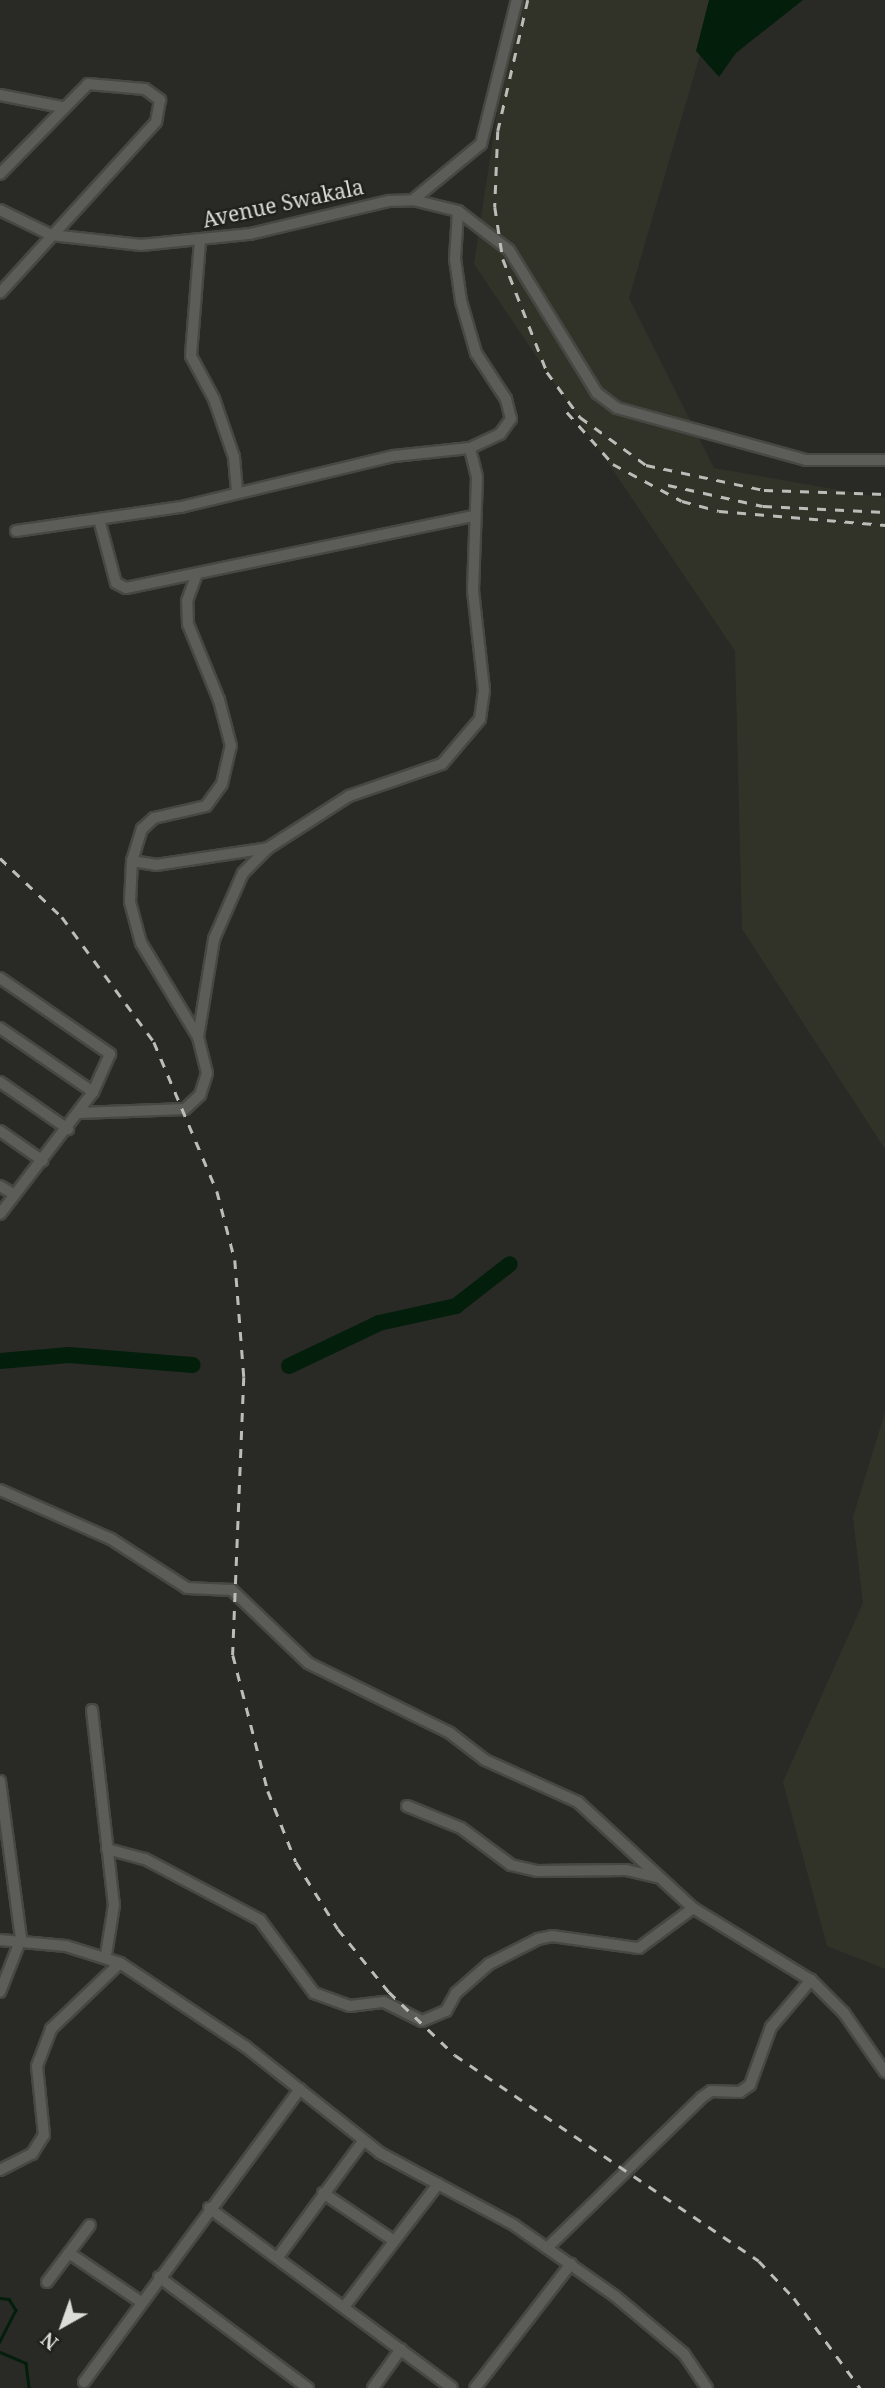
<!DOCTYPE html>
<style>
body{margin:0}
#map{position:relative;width:885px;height:2388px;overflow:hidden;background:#292a25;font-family:"Noto Serif",serif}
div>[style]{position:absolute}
.built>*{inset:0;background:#323328}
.water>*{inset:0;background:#041e0c}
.stream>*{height:2.5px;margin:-1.25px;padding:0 1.25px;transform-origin:1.25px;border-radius:1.25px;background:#041e0c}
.river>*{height:16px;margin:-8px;padding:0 8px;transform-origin:8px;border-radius:8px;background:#041e0c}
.roads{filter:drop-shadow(2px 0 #474743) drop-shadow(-2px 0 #474743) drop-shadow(0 2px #474743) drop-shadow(0 -2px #474743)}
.minor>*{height:10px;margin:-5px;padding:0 5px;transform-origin:5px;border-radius:5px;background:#5c5d58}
.rail>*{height:2.5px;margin-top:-1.25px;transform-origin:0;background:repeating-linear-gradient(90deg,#bcbcb9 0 9px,transparent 0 18px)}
span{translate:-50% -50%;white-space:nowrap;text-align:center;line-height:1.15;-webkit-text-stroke:5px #20201c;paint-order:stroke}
.street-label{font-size:21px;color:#dcdcd9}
.north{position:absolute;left:28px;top:2290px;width:70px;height:70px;-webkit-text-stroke:5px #20201c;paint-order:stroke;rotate:220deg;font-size:19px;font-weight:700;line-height:28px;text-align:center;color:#dcdcd9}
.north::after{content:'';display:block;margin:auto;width:24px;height:32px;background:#dcdcd9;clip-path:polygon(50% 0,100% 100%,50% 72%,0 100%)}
</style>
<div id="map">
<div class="built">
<div style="clip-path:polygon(514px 0,716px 0,629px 298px,714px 468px,885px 498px,885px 1149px,742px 929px,735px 651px,474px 264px)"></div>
<div style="clip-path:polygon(885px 1412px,885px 1969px,827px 1946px,783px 1782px,863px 1603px,853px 1517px)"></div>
</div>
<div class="water">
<div style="clip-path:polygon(709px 0,803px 0,736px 53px,719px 77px,696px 51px)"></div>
</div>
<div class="stream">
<div style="left:0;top:2298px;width:9px;rotate:6deg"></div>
<div style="left:9px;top:2299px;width:13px;rotate:58deg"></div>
<div style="left:16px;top:2310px;width:36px;rotate:117deg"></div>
<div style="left:0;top:2352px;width:28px;rotate:23deg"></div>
<div style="left:26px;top:2363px;width:25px;rotate:83deg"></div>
</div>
<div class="river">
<div style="left:0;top:1361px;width:69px;rotate:-5deg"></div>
<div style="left:69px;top:1355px;width:124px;rotate:4.6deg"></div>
<div style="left:289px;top:1366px;width:100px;rotate:-25.5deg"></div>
<div style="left:379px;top:1323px;width:79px;rotate:-12.4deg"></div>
<div style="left:456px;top:1306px;width:68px;rotate:-37.9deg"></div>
</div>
<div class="roads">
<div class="minor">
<div style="left:0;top:95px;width:63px;rotate:11deg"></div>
<div style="left:0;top:174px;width:126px;rotate:-45.6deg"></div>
<div style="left:88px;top:84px;width:57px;rotate:5deg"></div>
<div style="left:145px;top:89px;width:19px;rotate:36deg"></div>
<div style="left:160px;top:100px;width:22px;rotate:100deg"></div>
<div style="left:156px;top:122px;width:231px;rotate:132.4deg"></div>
<div style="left:413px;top:200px;width:88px;rotate:-39.5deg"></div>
<div style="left:481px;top:144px;width:148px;rotate:-76deg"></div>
<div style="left:0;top:210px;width:57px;rotate:26.1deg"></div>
<div style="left:51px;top:235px;width:91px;rotate:6.3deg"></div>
<div style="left:141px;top:245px;width:110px;rotate:-5.8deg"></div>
<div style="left:250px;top:234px;width:143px;rotate:-13.4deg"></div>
<div style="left:389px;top:201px;width:24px;rotate:-2deg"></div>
<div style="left:413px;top:200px;width:46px;rotate:13.7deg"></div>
<div style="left:458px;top:211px;width:64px;rotate:37.4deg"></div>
<div style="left:509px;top:250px;width:168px;rotate:58.4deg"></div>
<div style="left:597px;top:393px;width:25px;rotate:37deg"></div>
<div style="left:617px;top:408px;width:196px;rotate:15.4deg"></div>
<div style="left:806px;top:460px;width:79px"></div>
<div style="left:200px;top:241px;width:115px;rotate:94.5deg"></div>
<div style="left:191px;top:356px;width:49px;rotate:61.9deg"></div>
<div style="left:214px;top:399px;width:61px;rotate:71deg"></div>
<div style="left:234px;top:457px;width:36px;rotate:85deg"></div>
<div style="left:100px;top:523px;width:62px;rotate:75.1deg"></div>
<div style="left:116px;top:583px;width:11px;rotate:27deg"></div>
<div style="left:126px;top:588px;width:354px;rotate:-11.7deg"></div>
<div style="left:16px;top:531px;width:167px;rotate:-8.3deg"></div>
<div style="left:181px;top:507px;width:219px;rotate:-13.5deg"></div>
<div style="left:394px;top:456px;width:76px;rotate:-6deg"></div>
<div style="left:470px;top:448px;width:33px;rotate:-25deg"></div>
<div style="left:500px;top:434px;width:19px;rotate:-54deg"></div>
<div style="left:511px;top:419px;width:21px;rotate:-104deg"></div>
<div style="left:506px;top:399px;width:55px;rotate:-123.1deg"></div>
<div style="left:476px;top:353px;width:54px;rotate:-106.1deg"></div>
<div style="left:461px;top:301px;width:42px;rotate:-98.1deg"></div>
<div style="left:455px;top:259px;width:48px;rotate:-86.4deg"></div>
<div style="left:132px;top:861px;width:24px;rotate:9deg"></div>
<div style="left:156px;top:865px;width:113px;rotate:-8.6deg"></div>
<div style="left:0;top:978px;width:134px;rotate:34.6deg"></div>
<div style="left:110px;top:1054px;width:42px;rotate:114.1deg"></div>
<div style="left:93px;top:1092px;width:153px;rotate:127.3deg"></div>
<div style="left:0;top:1028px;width:113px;rotate:34.5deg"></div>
<div style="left:198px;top:1037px;width:99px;rotate:-80.7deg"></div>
<div style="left:214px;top:939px;width:72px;rotate:-66.3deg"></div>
<div style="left:243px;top:873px;width:35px;rotate:-45deg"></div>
<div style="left:268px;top:848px;width:96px;rotate:-32.7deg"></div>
<div style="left:349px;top:796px;width:98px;rotate:-19deg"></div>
<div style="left:442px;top:764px;width:59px;rotate:-49.8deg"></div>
<div style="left:480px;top:719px;width:29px;rotate:-82deg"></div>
<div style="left:484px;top:690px;width:100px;rotate:-96.3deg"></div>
<div style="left:473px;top:591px;width:114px;rotate:-88deg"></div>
<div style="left:477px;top:477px;width:30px;rotate:-104deg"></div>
<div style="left:0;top:1082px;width:83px;rotate:34.7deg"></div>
<div style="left:79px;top:1113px;width:106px;rotate:-2.2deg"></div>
<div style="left:185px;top:1109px;width:21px;rotate:-43deg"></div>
<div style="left:200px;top:1095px;width:23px;rotate:-72deg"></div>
<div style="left:207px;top:1073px;width:37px;rotate:-104deg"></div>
<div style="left:198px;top:1037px;width:110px;rotate:-121.2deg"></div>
<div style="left:141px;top:943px;width:42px;rotate:-105deg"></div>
<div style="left:130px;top:902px;width:41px;rotate:-87.2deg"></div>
<div style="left:132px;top:861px;width:34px;rotate:-73deg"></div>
<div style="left:142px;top:829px;width:16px;rotate:-43deg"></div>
<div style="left:154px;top:818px;width:53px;rotate:-13deg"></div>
<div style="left:206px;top:806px;width:27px;rotate:-54deg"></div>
<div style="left:222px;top:784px;width:39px;rotate:-77deg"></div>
<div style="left:231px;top:746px;width:48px;rotate:-104.6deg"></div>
<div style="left:219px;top:700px;width:82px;rotate:-112.2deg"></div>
<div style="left:188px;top:624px;width:23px;rotate:-92deg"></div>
<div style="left:187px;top:601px;width:27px;rotate:-70deg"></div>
<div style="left:0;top:1131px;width:52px;rotate:34.9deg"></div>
<div style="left:0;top:1186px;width:17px;rotate:31deg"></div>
<div style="left:0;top:1490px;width:121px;rotate:23.8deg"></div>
<div style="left:111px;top:1539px;width:90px;rotate:32.8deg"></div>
<div style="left:187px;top:1588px;width:45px;rotate:2.5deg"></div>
<div style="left:232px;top:1590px;width:105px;rotate:43.8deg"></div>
<div style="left:308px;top:1663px;width:158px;rotate:26.2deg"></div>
<div style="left:450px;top:1733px;width:44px;rotate:37.6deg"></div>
<div style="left:485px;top:1760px;width:102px;rotate:24.3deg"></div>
<div style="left:578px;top:1802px;width:156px;rotate:42.7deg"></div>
<div style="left:693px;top:1908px;width:138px;rotate:31.4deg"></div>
<div style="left:811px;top:1980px;width:47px;rotate:45deg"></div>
<div style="left:844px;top:2013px;width:72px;rotate:55.2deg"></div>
<div style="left:92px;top:1710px;width:196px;rotate:83.6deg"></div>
<div style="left:114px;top:1905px;width:51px;rotate:99.1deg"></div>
<div style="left:0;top:1781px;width:159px;rotate:82.4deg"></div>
<div style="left:21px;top:1939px;width:57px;rotate:111.6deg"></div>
<div style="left:407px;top:1806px;width:58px;rotate:22.2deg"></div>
<div style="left:461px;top:1828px;width:62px;rotate:36.5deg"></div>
<div style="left:511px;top:1865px;width:27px;rotate:13deg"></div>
<div style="left:537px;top:1871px;width:89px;rotate:-0.6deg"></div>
<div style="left:626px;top:1870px;width:32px;rotate:13deg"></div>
<div style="left:107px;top:1849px;width:39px;rotate:15deg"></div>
<div style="left:145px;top:1859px;width:130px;rotate:27.9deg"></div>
<div style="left:260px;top:1920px;width:91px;rotate:53.5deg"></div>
<div style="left:314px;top:1993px;width:38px;rotate:20deg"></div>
<div style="left:350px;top:2006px;width:34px;rotate:-7deg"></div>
<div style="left:384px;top:2002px;width:42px;rotate:26.6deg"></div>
<div style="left:422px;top:2021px;width:26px;rotate:-23deg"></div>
<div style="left:446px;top:2011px;width:21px;rotate:-61deg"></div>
<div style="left:456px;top:1993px;width:44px;rotate:-41.3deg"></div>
<div style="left:489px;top:1964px;width:55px;rotate:-27deg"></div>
<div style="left:538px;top:1939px;width:14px;rotate:-12deg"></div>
<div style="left:552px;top:1936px;width:88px;rotate:7.9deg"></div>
<div style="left:639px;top:1948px;width:67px;rotate:-36.5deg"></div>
<div style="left:0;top:1940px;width:66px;rotate:5.2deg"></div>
<div style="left:66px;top:1946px;width:57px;rotate:17.5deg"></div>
<div style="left:120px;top:1963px;width:151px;rotate:33.7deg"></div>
<div style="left:246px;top:2047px;width:171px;rotate:38.3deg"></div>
<div style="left:380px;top:2153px;width:152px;rotate:28.2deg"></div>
<div style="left:514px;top:2225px;width:123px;rotate:35.1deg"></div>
<div style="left:615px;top:2296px;width:90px;rotate:40deg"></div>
<div style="left:684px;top:2354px;width:41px;rotate:55.9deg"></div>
<div style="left:0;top:2170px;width:36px;rotate:-27deg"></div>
<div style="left:32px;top:2154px;width:22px;rotate:-58deg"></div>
<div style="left:44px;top:2135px;width:69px;rotate:-95.8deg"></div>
<div style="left:37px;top:2066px;width:40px;rotate:-69deg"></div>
<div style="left:51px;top:2029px;width:95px;rotate:-43.7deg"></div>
<div style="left:323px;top:2193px;width:84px;rotate:33.9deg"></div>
<div style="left:209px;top:2208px;width:302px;rotate:36.5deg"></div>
<div style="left:547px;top:2248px;width:215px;rotate:-44.2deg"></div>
<div style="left:701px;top:2098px;width:12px;rotate:-35deg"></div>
<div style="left:711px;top:2091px;width:29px;rotate:2deg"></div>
<div style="left:740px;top:2092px;width:12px;rotate:-35deg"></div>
<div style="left:750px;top:2085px;width:62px;rotate:-70.1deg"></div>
<div style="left:771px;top:2027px;width:62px;rotate:-49.6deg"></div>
<div style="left:69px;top:2253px;width:87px;rotate:34.2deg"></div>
<div style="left:278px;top:2257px;width:145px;rotate:-53.7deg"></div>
<div style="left:159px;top:2277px;width:186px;rotate:36.7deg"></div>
<div style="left:47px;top:2282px;width:71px;rotate:-53deg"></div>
<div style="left:344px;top:2307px;width:155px;rotate:-52.6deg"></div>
<div style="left:84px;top:2382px;width:364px;rotate:-53.6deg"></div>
<div style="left:373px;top:2388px;width:48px;rotate:-54.3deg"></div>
<div style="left:475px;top:2388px;width:157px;rotate:-52.3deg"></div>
</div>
</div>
<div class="rail">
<div style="left:528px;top:0;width:134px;rotate:102.9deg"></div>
<div style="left:498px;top:131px;width:76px;rotate:92.3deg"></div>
<div style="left:495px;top:207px;width:53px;rotate:81.3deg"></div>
<div style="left:503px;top:259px;width:121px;rotate:68.7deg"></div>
<div style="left:547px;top:372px;width:56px;rotate:53.7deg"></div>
<div style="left:580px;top:417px;width:82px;rotate:36deg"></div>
<div style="left:646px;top:465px;width:121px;rotate:12deg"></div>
<div style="left:764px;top:490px;width:121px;rotate:1.9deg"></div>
<div style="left:567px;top:412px;width:69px;rotate:48.5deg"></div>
<div style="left:613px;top:464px;width:78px;rotate:28.2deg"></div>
<div style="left:682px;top:501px;width:38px;rotate:15deg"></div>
<div style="left:719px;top:511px;width:167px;rotate:4.8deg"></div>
<div style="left:668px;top:485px;width:97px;rotate:12.5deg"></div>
<div style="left:763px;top:506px;width:122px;rotate:2.8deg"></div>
<div style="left:0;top:858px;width:86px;rotate:43.6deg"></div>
<div style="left:62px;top:917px;width:155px;rotate:53.6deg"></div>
<div style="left:154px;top:1042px;width:162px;rotate:67.1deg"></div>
<div style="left:217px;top:1191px;width:71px;rotate:75.4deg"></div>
<div style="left:235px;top:1260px;width:117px;rotate:85.6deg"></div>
<div style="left:244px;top:1377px;width:278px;rotate:92.3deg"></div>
<div style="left:233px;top:1655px;width:140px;rotate:75.6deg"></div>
<div style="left:268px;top:1791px;width:76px;rotate:68.5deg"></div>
<div style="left:296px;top:1862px;width:79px;rotate:57.9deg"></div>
<div style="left:338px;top:1929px;width:81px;rotate:51deg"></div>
<div style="left:389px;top:1992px;width:91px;rotate:43.7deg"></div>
<div style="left:455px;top:2055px;width:367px;rotate:34.1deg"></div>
<div style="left:759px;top:2261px;width:51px;rotate:46.6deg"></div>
<div style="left:794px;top:2298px;width:112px;rotate:53.7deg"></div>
</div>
<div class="street-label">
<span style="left:283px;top:203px;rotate:-12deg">Avenue Swakala</span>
</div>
<div class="north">N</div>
</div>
